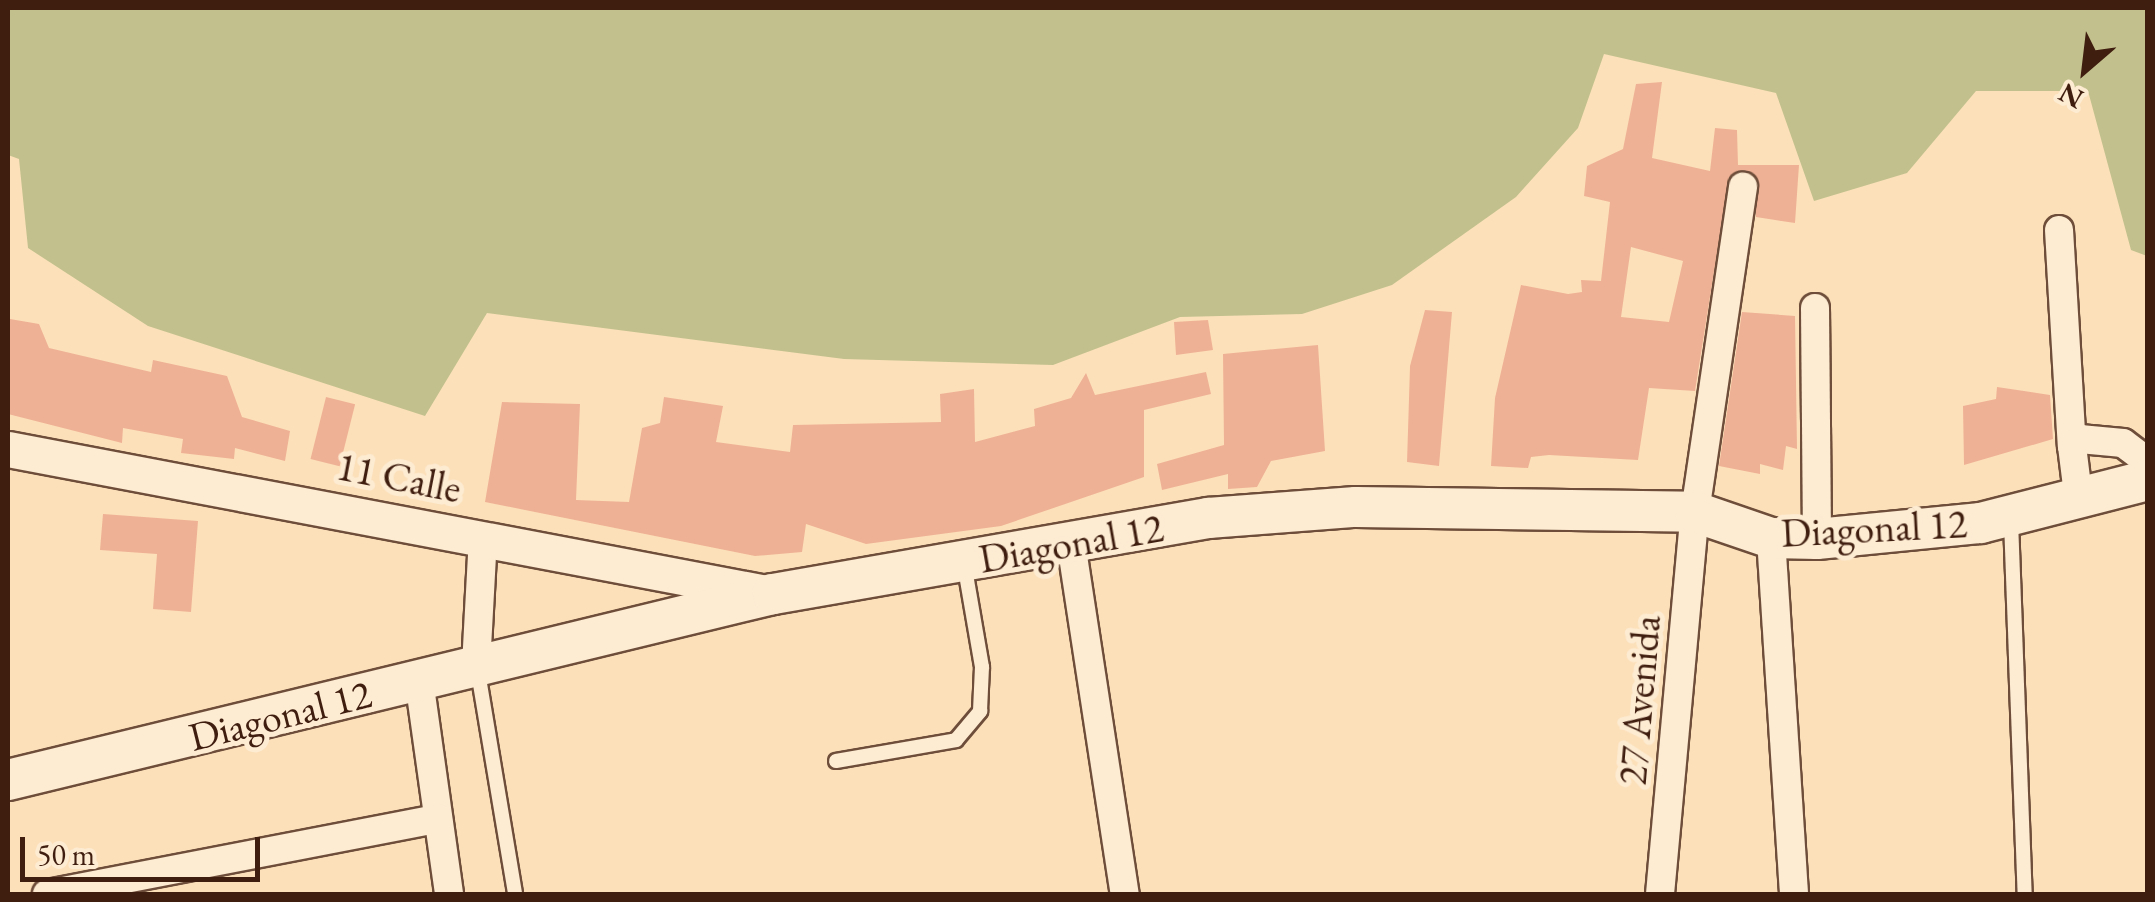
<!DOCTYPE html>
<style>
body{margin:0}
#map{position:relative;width:2155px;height:902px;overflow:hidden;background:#fce0b9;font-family:"EB Garamond",serif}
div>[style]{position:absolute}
.green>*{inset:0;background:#c2c18d}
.building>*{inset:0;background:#efb195;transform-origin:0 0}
.roads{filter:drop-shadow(2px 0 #6e4e3a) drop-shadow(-2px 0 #6e4e3a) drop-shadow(0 2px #6e4e3a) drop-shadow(0 -2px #6e4e3a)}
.service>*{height:14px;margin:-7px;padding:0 7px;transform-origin:7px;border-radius:7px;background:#fdebd2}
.minor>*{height:28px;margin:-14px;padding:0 14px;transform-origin:14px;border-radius:14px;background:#fdebd2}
.tertiary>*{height:35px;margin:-17.5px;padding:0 17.5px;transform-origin:17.5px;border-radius:17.5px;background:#fdebd2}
.secondary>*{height:40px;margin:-20px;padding:0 20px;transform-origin:20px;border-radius:20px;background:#fdebd2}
span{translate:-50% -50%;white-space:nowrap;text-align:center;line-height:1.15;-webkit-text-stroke:10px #fdebd2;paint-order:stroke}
.street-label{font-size:40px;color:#3f1d0f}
.frame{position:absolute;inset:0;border:10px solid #3f1d0f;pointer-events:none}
.north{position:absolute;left:2035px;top:20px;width:100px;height:100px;-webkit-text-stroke:8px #fdebd2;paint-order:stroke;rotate:208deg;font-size:28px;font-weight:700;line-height:40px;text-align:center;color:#3f1d0f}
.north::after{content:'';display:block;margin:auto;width:35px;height:45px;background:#3f1d0f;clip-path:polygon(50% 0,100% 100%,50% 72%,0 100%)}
.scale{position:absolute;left:20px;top:837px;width:240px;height:45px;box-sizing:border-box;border:5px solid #3f1d0f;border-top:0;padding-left:12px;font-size:30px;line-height:35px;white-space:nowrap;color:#3f1d0f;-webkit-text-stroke:8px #fdebd2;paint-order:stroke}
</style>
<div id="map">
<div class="green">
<div style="clip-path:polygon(8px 8px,2147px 8px,2147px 256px,2131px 250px,2088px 91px,1976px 91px,1907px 173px,1814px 201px,1776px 93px,1604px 54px,1578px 128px,1516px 197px,1392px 285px,1302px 314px,1180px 317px,1053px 365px,844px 359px,487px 313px,425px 416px,148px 326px,28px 248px,19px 159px,8px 155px)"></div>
</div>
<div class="building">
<div style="clip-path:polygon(evenodd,1662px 82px,1652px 158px,1710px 171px,1715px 128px,1737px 130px,1738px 165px,1799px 165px,1795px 223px,1756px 217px,1753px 173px,1729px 177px,1695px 391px,1649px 388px,1638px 460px,1549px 455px,1531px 457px,1528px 468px,1491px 466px,1495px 398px,1521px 285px,1568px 294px,1582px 292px,1581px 280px,1601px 281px,1610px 202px,1584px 196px,1587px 166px,1623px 149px,1636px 84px,1662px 82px,1631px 247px,1683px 261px,1669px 322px,1621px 317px,1631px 247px)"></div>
<div style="clip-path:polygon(1425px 310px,1452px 312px,1439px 466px,1407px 462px,1410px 366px)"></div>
<div style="clip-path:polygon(1742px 312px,1795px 316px,1797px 449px,1786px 446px,1783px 470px,1760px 464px,1760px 474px,1719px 466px)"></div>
<div style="clip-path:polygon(10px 319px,39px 324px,49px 348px,151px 372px,153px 360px,227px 376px,242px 417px,290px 431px,285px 461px,235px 448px,234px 459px,181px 453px,183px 439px,123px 428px,122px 443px,8px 414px)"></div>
<div style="clip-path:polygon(1208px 320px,1213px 350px,1176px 355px,1174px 322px)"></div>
<div style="clip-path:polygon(1318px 345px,1325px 451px,1271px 461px,1257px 487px,1228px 489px,1228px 474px,1162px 490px,1157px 464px,1224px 445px,1223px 354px)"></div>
<div style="clip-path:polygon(1206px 372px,1211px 394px,1144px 410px,1144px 477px,1001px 526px,866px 544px,806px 524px,802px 552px,755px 556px,485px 502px,502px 402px,580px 404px,576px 500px,629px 502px,642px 428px,660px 423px,664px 397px,723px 406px,716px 442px,790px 452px,793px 425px,941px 422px,940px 394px,974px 389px,975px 442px,1035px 426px,1034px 409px,1071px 398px,1086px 373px,1095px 395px)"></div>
<div style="clip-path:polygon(1997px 387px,2050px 395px,2053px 439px,1964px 465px,1963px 406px,1996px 399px)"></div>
<div style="left:326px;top:397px;width:30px;height:64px;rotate:14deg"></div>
<div style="clip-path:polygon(103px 514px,198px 521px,191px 612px,153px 609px,157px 554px,100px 550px)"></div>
</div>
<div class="roads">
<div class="service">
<div style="left:2011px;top:521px;width:373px;rotate:87.9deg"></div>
<div style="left:478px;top:672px;width:225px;rotate:80.5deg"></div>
<div style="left:836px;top:761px;width:122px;rotate:-9.9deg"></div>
<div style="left:956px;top:740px;width:38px;rotate:-50deg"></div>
<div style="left:980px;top:711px;width:44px;rotate:-87.4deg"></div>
<div style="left:982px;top:667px;width:106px;rotate:-99.8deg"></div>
</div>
<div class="minor">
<div style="left:2059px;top:230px;width:216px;rotate:86.6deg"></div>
<div style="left:2072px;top:446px;width:11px;rotate:-41deg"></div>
<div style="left:2080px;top:439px;width:43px;rotate:5.3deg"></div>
<div style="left:2123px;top:443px;width:31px;rotate:37deg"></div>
<div style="left:1815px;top:308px;width:231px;rotate:89.5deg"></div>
<div style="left:2072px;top:446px;width:48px;rotate:82.9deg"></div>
<div style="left:1771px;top:538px;width:357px;rotate:86.3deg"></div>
<div style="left:1071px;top:543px;width:355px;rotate:81.3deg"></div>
<div style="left:476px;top:666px;width:129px;rotate:-86.9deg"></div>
<div style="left:419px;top:680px;width:216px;rotate:82deg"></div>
<div style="left:47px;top:894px;width:398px;rotate:-10.9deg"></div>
<div style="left:1660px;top:894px;width:384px;rotate:-84.8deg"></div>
<div style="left:1695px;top:512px;width:329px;rotate:-81.6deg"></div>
</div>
<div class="tertiary">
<div style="left:8px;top:449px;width:778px;rotate:10.75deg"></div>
</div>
<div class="secondary">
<div style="left:8px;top:780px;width:787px;rotate:-13.67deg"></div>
<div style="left:773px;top:594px;width:442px;rotate:-9.9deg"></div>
<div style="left:1208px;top:518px;width:148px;rotate:-4.3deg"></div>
<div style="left:1356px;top:507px;width:339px;rotate:0.8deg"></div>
<div style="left:1695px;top:512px;width:80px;rotate:18.9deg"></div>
<div style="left:1771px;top:538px;width:46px;rotate:1.2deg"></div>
<div style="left:1817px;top:539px;width:165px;rotate:-5.6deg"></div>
<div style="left:1981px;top:523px;width:172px;rotate:-14.4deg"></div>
</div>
</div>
<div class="street-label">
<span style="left:399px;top:477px;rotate:11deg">11 Calle</span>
<span style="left:1874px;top:528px;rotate:-3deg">Diagonal 12</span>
<span style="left:1071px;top:543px;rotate:-10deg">Diagonal 12</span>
<span style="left:1639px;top:700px;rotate:-85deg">27 Avenida</span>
<span style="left:280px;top:715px;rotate:-14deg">Diagonal 12</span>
</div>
<div class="frame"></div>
<div class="north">N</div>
<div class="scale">50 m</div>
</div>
